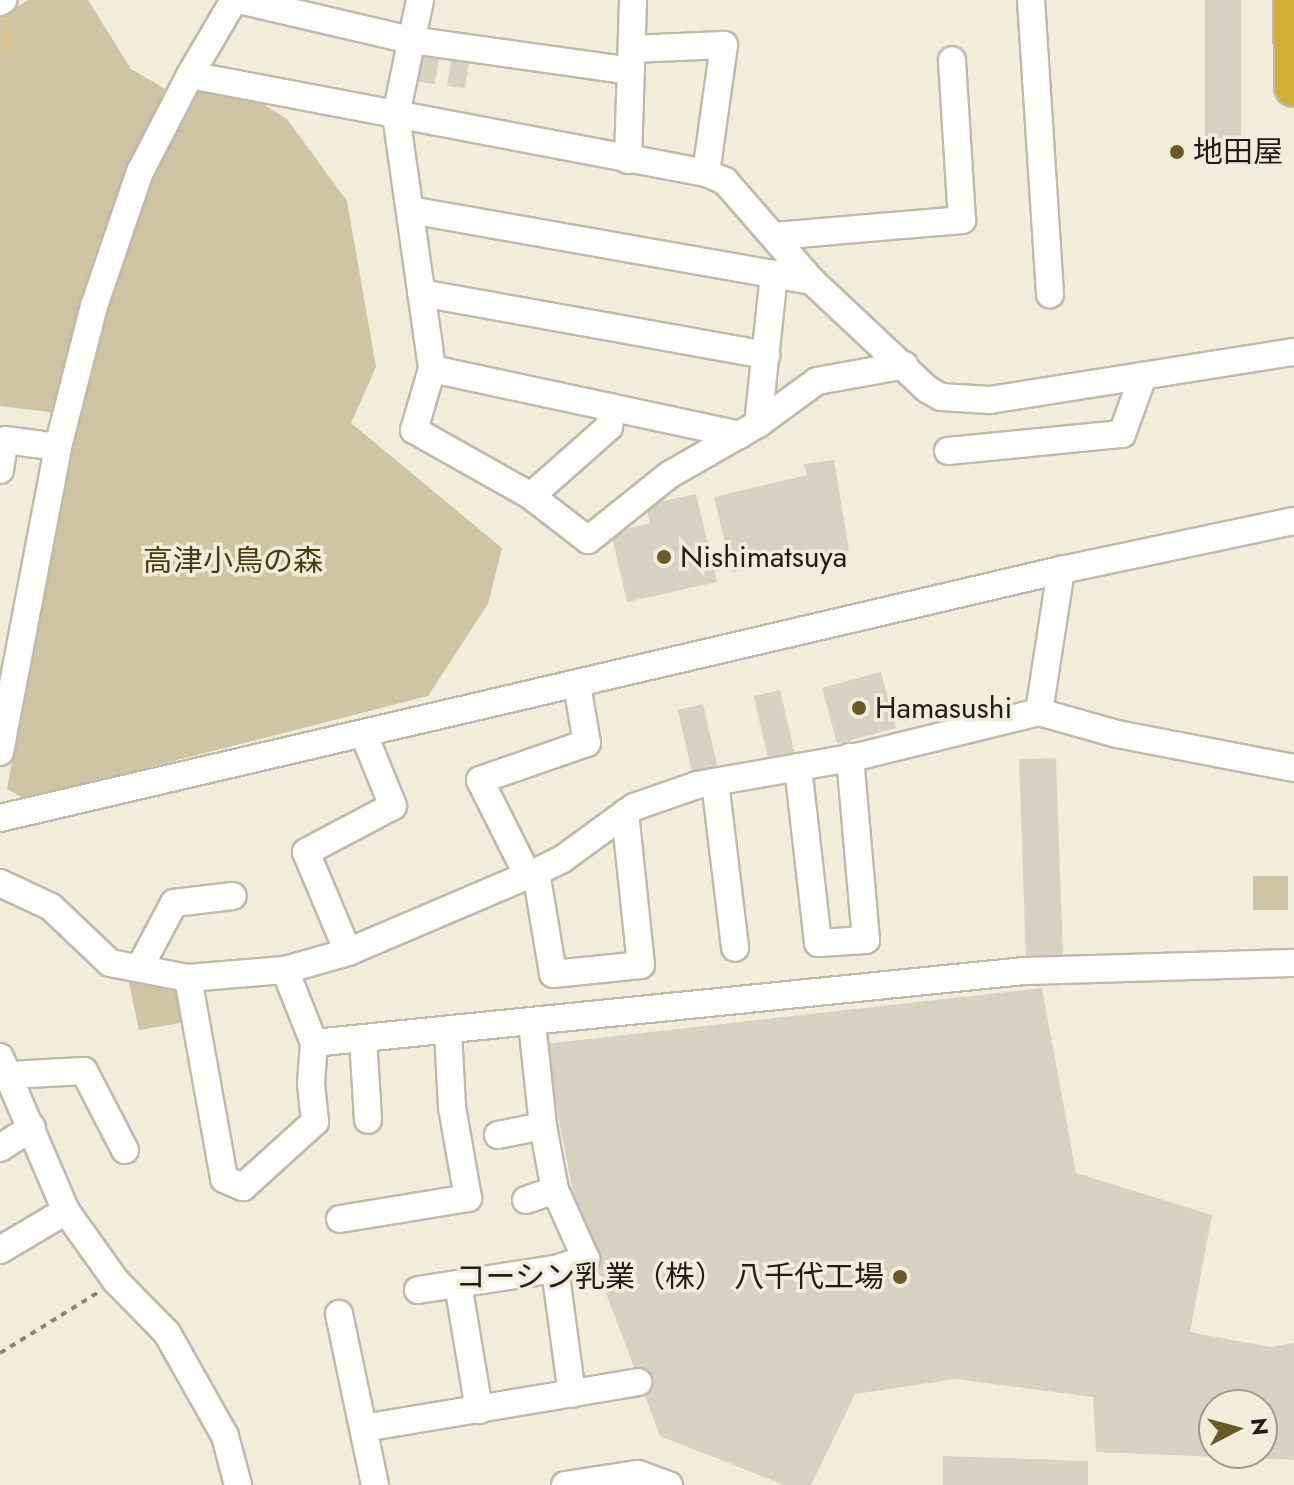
<!DOCTYPE html>
<meta charset="utf-8">
<style>
body{margin:0}
#map{position:relative;width:1294px;height:1485px;overflow:hidden;background:#f2ecdb;font-family:Jost,"Noto Sans JP",sans-serif}
div>[style]{position:absolute}
.green>*{inset:0;background:#cec3a3;transform-origin:0 0}
.stream>*{height:6px;margin:-3px;padding:0 3px;transform-origin:3px;border-radius:3px;background:#d7c590}
.building>*{inset:0;background:#d7d1c1;transform-origin:0 0}
.path>*{height:4px;margin-top:-2px;transform-origin:0;background:repeating-linear-gradient(90deg,#878378 0 6px,transparent 0 12px)}
.roads{filter:drop-shadow(2px 0 #bfb9a9) drop-shadow(-2px 0 #bfb9a9) drop-shadow(0 2px #bfb9a9) drop-shadow(0 -2px #bfb9a9)}
.minor>*{height:26px;margin:-13px;padding:0 13px;transform-origin:13px;border-radius:13px;background:#fff}
.highway>*{height:38px;margin:-19px;padding:0 19px;transform-origin:19px;border-radius:19px;background:#d3ae32}
.dots>*{width:22px;height:22px;translate:-50% -50%;box-sizing:border-box;border:4px solid #f2ecdb;border-radius:50%}
span{translate:-50% -50%;white-space:nowrap;text-align:center;line-height:1.15;-webkit-text-stroke:7px #f2ecdb;paint-order:stroke}
.poi-label{font-size:30px;color:#1f1d17}
.left{translate:0 -50%;text-align:left}
.right{translate:-100% -50%;text-align:right}
.park-label{font-size:30px;color:#493b11}
.north{position:absolute;left:1198px;top:1389px;width:80px;height:80px;box-sizing:border-box;background:#f2ecdb;border:2px solid #9e998d;border-radius:50%;rotate:84deg;font-size:22px;font-weight:700;line-height:32px;text-align:center;color:#1f1d17}
.north::after{content:'';display:block;margin:auto;width:28px;height:36px;background:#6b5a28;clip-path:polygon(50% 0,100% 100%,50% 72%,0 100%)}
</style>
<div id="map">
<div class="green">
<div style="clip-path:polygon(28px 0,88px 0,131px 69px,169px 91px,56px 413px,0 406px,0 18px)"></div>
<div style="clip-path:polygon(195px 86px,250px 96px,287px 119px,347px 201px,376px 367px,351px 423px,502px 548px,488px 604px,428px 696px,25px 799px,7px 789px,87px 353px,151px 167px)"></div>
<div style="left:1253px;top:876px;width:35px;height:34px"></div>
<div style="clip-path:polygon(127px 974px,185px 980px,192px 1021px,139px 1030px)"></div>
</div>
<div class="stream">
<div style="left:0;top:54px;width:9px;rotate:-27deg"></div>
<div style="left:8px;top:50px;width:42px;rotate:-95.4deg"></div>
</div>
<div class="building">
<div style="left:1205px;top:0;width:36px;height:150px"></div>
<div style="left:422px;top:51px;width:18px;height:31px;rotate:9deg"></div>
<div style="left:451px;top:61px;width:18px;height:25px;rotate:9deg"></div>
<div style="clip-path:polygon(834px 460px,849px 551px,732px 572px,714px 497px,807px 475px,804px 464px)"></div>
<div style="clip-path:polygon(696px 494px,717px 582px,627px 602px,611px 533px,650px 523px,646px 505px)"></div>
<div style="left:881px;top:672px;width:58px;height:61px;rotate:75deg"></div>
<div style="left:780px;top:690px;width:71px;height:27px;rotate:77deg"></div>
<div style="left:703px;top:704px;width:71px;height:26px;rotate:77deg"></div>
<div style="left:1056px;top:758px;width:198px;height:37px;rotate:88deg"></div>
<div style="clip-path:polygon(evenodd,1042px 988px,1076px 1173px,1212px 1215px,1190px 1332px,1271px 1347px,1294px 1343px,1294px 1460px,1096px 1452px,1093px 1397px,956px 1379px,855px 1394px,811px 1485px,784px 1485px,660px 1436px,579px 1222px,544px 1044px,1042px 988px,1214px 1405px,1262px 1405px,1262px 1453px,1214px 1453px,1214px 1405px)"></div>
<div style="clip-path:polygon(943px 1456px,1088px 1461px,1088px 1485px,943px 1485px)"></div>
</div>
<div class="path">
<div style="left:0;top:1353px;width:114px;rotate:-31.7deg"></div>
</div>
<div class="roads">
<div class="minor">
<div style="left:239px;top:0;width:177px;rotate:13.1deg"></div>
<div style="left:411px;top:40px;width:222px;rotate:8deg"></div>
<div style="left:420px;top:0;width:117px;rotate:101.8deg"></div>
<div style="left:396px;top:115px;width:257px;rotate:81.9deg"></div>
<div style="left:432px;top:369px;width:64px;rotate:106.4deg"></div>
<div style="left:414px;top:430px;width:134px;rotate:29.4deg"></div>
<div style="left:531px;top:496px;width:72px;rotate:37.7deg"></div>
<div style="left:588px;top:540px;width:104px;rotate:-38.7deg"></div>
<div style="left:669px;top:475px;width:103px;rotate:-29.8deg"></div>
<div style="left:758px;top:424px;width:73px;rotate:-36.1deg"></div>
<div style="left:817px;top:381px;width:89px;rotate:-10.3deg"></div>
<div style="left:1031px;top:0;width:295px;rotate:86.3deg"></div>
<div style="left:0;top:2px;width:4px;rotate:-34deg"></div>
<div style="left:632px;top:49px;width:92px;rotate:-2.5deg"></div>
<div style="left:724px;top:45px;width:129px;rotate:98deg"></div>
<div style="left:190px;top:75px;width:525px;rotate:10.75deg"></div>
<div style="left:706px;top:173px;width:21px;rotate:23deg"></div>
<div style="left:725px;top:181px;width:133px;rotate:49deg"></div>
<div style="left:812px;top:281px;width:158px;rotate:43.2deg"></div>
<div style="left:927px;top:389px;width:16px;rotate:30deg"></div>
<div style="left:941px;top:397px;width:49px;rotate:3.5deg"></div>
<div style="left:990px;top:400px;width:308px;rotate:-9deg"></div>
<div style="left:628px;top:160px;width:160px;rotate:-88.2deg"></div>
<div style="left:410px;top:210px;width:408px;rotate:10deg"></div>
<div style="left:775px;top:236px;width:188px;rotate:-4.9deg"></div>
<div style="left:962px;top:220px;width:160px;rotate:-93.6deg"></div>
<div style="left:421px;top:293px;width:351px;rotate:10.2deg"></div>
<div style="left:432px;top:369px;width:315px;rotate:12.1deg"></div>
<div style="left:758px;top:424px;width:151px;rotate:-83.9deg"></div>
<div style="left:948px;top:451px;width:175px;rotate:-5.6deg"></div>
<div style="left:1122px;top:434px;width:62px;rotate:-70.1deg"></div>
<div style="left:0;top:470px;width:30px;rotate:-81deg"></div>
<div style="left:5px;top:440px;width:53px;rotate:7.5deg"></div>
<div style="left:531px;top:496px;width:104px;rotate:-41.5deg"></div>
<div style="left:609px;top:427px;width:20px;rotate:-81deg"></div>
<div style="left:1039px;top:712px;width:144px;rotate:-81.2deg"></div>
<div style="left:0;top:752px;width:310px;rotate:-79.2deg"></div>
<div style="left:58px;top:447px;width:146px;rotate:-75.7deg"></div>
<div style="left:94px;top:306px;width:142px;rotate:-71.1deg"></div>
<div style="left:140px;top:172px;width:109px;rotate:-62.7deg"></div>
<div style="left:190px;top:75px;width:87px;rotate:-59.6deg"></div>
<div style="left:798px;top:767px;width:177px;rotate:83.5deg"></div>
<div style="left:818px;top:943px;width:48px;rotate:-3.6deg"></div>
<div style="left:866px;top:940px;width:184px;rotate:-95deg"></div>
<div style="left:715px;top:782px;width:167px;rotate:83.1deg"></div>
<div style="left:0;top:818px;width:1090px;rotate:-13.16deg"></div>
<div style="left:1061px;top:570px;width:238px;rotate:-11.9deg"></div>
<div style="left:536px;top:872px;width:103px;rotate:80.5deg"></div>
<div style="left:553px;top:974px;width:88px;rotate:-5.8deg"></div>
<div style="left:641px;top:965px;width:153px;rotate:-96deg"></div>
<div style="left:528px;top:876px;width:107px;rotate:-116.6deg"></div>
<div style="left:480px;top:780px;width:113px;rotate:-19.1deg"></div>
<div style="left:587px;top:743px;width:59px;rotate:-99.8deg"></div>
<div style="left:0;top:883px;width:56px;rotate:25.2deg"></div>
<div style="left:51px;top:907px;width:81px;rotate:43.5deg"></div>
<div style="left:110px;top:963px;width:79px;rotate:10.9deg"></div>
<div style="left:188px;top:978px;width:97px;rotate:-4.7deg"></div>
<div style="left:285px;top:970px;width:66px;rotate:-15.9deg"></div>
<div style="left:348px;top:952px;width:204px;rotate:-23.1deg"></div>
<div style="left:536px;top:872px;width:28px;rotate:-26deg"></div>
<div style="left:561px;top:860px;width:90px;rotate:-36deg"></div>
<div style="left:634px;top:807px;width:67px;rotate:-19.2deg"></div>
<div style="left:697px;top:785px;width:161px;rotate:-10deg"></div>
<div style="left:856px;top:757px;width:188px;rotate:-13.8deg"></div>
<div style="left:1039px;top:712px;width:81px;rotate:15.8deg"></div>
<div style="left:1117px;top:734px;width:180px;rotate:10.9deg"></div>
<div style="left:348px;top:952px;width:108px;rotate:-112.8deg"></div>
<div style="left:306px;top:852px;width:98px;rotate:-27.9deg"></div>
<div style="left:393px;top:806px;width:77px;rotate:-112.2deg"></div>
<div style="left:140px;top:967px;width:72px;rotate:-62deg"></div>
<div style="left:174px;top:903px;width:59px;rotate:-6.8deg"></div>
<div style="left:188px;top:978px;width:204px;rotate:79.8deg"></div>
<div style="left:224px;top:1179px;width:21px;rotate:23deg"></div>
<div style="left:243px;top:1187px;width:97px;rotate:-42.1deg"></div>
<div style="left:315px;top:1122px;width:39px;rotate:-96deg"></div>
<div style="left:311px;top:1083px;width:40px;rotate:-85.7deg"></div>
<div style="left:314px;top:1043px;width:79px;rotate:-111.7deg"></div>
<div style="left:363px;top:1038px;width:82px;rotate:86.5deg"></div>
<div style="left:314px;top:1043px;width:714px;rotate:-5.79deg"></div>
<div style="left:1024px;top:971px;width:270px;rotate:-1.7deg"></div>
<div style="left:0;top:1057px;width:168px;rotate:66.8deg"></div>
<div style="left:66px;top:1211px;width:86px;rotate:54.5deg"></div>
<div style="left:116px;top:1281px;width:73px;rotate:45.6deg"></div>
<div style="left:167px;top:1333px;width:118px;rotate:60.6deg"></div>
<div style="left:225px;top:1436px;width:51px;rotate:75.1deg"></div>
<div style="left:9px;top:1075px;width:75px;rotate:-3.1deg"></div>
<div style="left:84px;top:1071px;width:89px;rotate:62.6deg"></div>
<div style="left:498px;top:1135px;width:46px;rotate:-11.3deg"></div>
<div style="left:0;top:1148px;width:38px;rotate:-33deg"></div>
<div style="left:526px;top:1200px;width:31px;rotate:-19deg"></div>
<div style="left:340px;top:1219px;width:130px;rotate:-9.3deg"></div>
<div style="left:468px;top:1198px;width:92px;rotate:-100deg"></div>
<div style="left:452px;top:1107px;width:77px;rotate:-93deg"></div>
<div style="left:0;top:1250px;width:77px;rotate:-30.6deg"></div>
<div style="left:555px;top:1269px;width:126px;rotate:82.3deg"></div>
<div style="left:458px;top:1284px;width:128px;rotate:80.5deg"></div>
<div style="left:418px;top:1290px;width:139px;rotate:-8.7deg"></div>
<div style="left:555px;top:1269px;width:33px;rotate:-18deg"></div>
<div style="left:586px;top:1259px;width:76px;rotate:-114.2deg"></div>
<div style="left:555px;top:1190px;width:65px;rotate:-100.6deg"></div>
<div style="left:543px;top:1126px;width:104px;rotate:-96.1deg"></div>
<div style="left:339px;top:1314px;width:175px;rotate:78.1deg"></div>
<div style="left:364px;top:1428px;width:278px;rotate:-9.5deg"></div>
<div style="left:565px;top:1485px;width:74px;rotate:-8.6deg"></div>
<div style="left:638px;top:1474px;width:33px;rotate:20deg"></div>
</div>
<div class="highway">
<div style="left:1293px;top:0;width:87px;rotate:89.3deg"></div>
</div>
</div>
<div class="dots">
<div style="left:1177px;top:152px;background:#6b5a28"></div>
<div style="left:664px;top:557px;background:#6b5a28"></div>
<div style="left:859px;top:708px;background:#6b5a28"></div>
<div style="left:900px;top:1277px;background:#6b5a28"></div>
</div>
<div class="poi-label">
<span class="left" style="left:1193px;top:152px">地田屋</span>
<span class="left" style="left:680px;top:557px">Nishimatsuya</span>
<span class="left" style="left:875px;top:708px">Hamasushi</span>
<span class="right" style="left:884px;top:1277px">コーシン乳業（株） 八千代工場</span>
</div>
<div class="park-label">
<span style="left:233px;top:561px">高津小鳥の森</span>
</div>
<div class="north">N</div>
</div>
